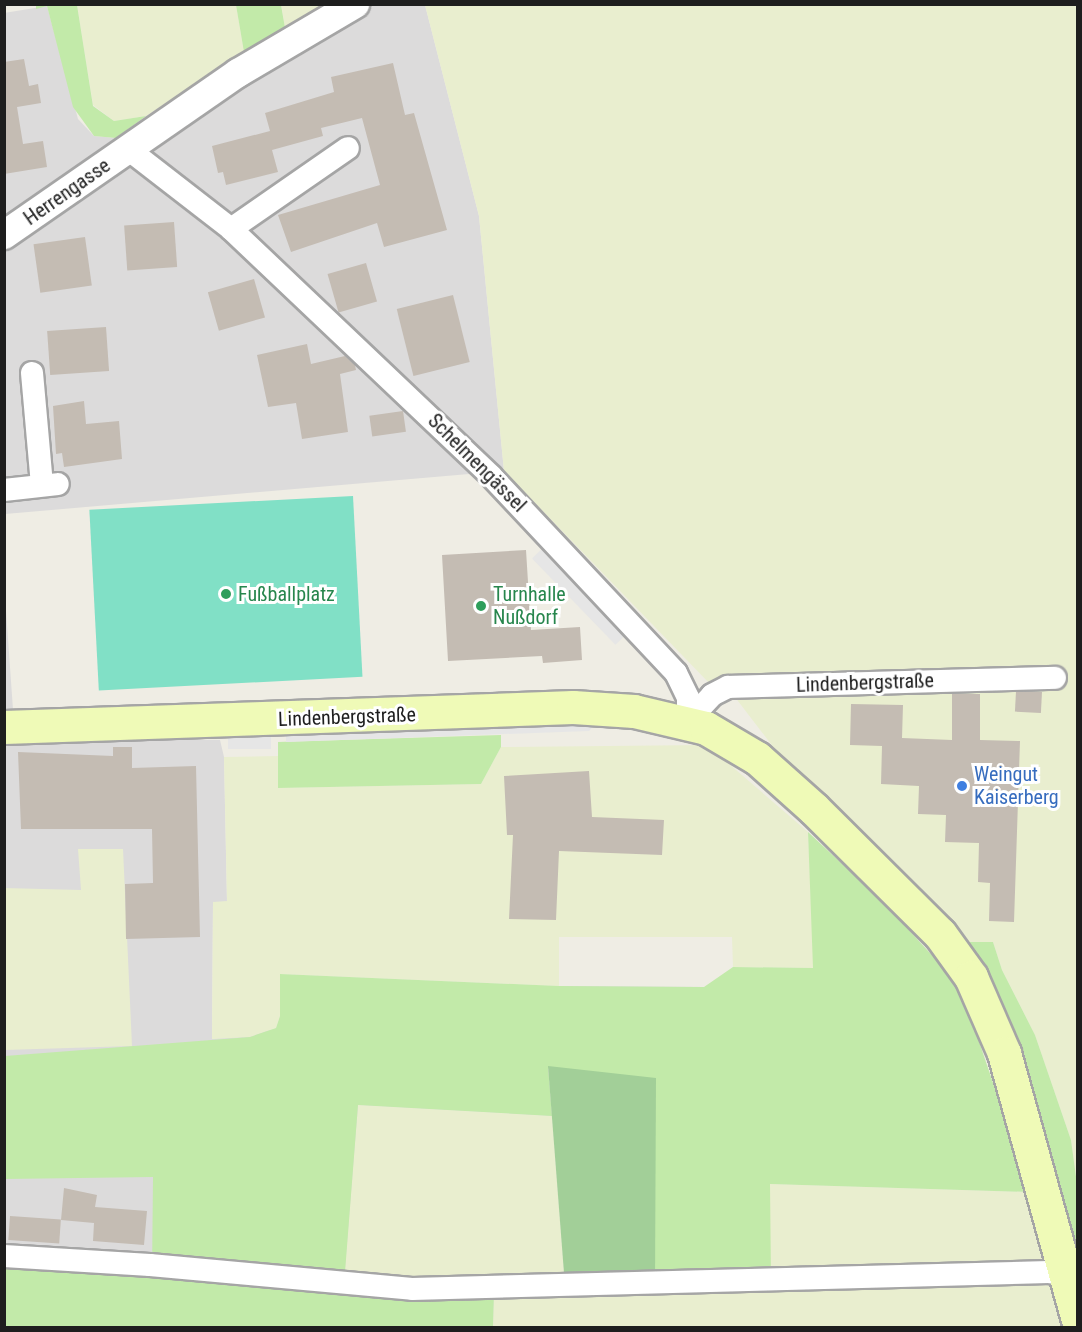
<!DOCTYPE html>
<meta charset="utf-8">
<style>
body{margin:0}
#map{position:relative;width:1082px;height:1332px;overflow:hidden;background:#efede4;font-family:"Roboto Condensed",sans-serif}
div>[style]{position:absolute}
.residential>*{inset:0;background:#dcdbdb}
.farmland>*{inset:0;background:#e9eecf}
.grass>*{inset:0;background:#c2eaa9}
.forest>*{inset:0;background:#a2cf98}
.pitch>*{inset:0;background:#81e0c6;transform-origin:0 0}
.parking>*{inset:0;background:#e6e6e6;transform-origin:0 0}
.building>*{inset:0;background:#c4bcb3;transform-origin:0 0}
.roads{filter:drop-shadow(2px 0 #a5a5a5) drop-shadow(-2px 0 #a5a5a5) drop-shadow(0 2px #a5a5a5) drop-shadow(0 -2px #a5a5a5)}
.minor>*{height:22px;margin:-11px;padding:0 11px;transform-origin:11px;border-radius:11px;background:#fff}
.tertiary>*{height:28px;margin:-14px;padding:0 14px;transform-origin:14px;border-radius:14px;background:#fff}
.secondary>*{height:33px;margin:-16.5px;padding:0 16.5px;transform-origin:16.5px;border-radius:16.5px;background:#effab7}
.dots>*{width:16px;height:16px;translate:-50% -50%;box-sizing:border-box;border:3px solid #fff;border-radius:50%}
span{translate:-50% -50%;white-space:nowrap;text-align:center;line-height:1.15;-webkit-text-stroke:6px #fff;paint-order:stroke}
.street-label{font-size:20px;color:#1e1e1e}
.leisure-label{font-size:20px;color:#27864d}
.left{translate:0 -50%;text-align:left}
.shop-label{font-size:20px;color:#366cbe}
.frame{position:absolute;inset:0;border:6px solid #1e1e1e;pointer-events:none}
</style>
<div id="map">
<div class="residential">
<div style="clip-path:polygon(334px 5px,425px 5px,479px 216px,504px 471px,5px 514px,4px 13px,47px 6px,78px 119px,94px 136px,116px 138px,244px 52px)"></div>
<div style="clip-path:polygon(4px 582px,15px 738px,220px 740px,224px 757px,227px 902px,213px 902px,212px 1039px,559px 986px,704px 987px,653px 1078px,548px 1066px,552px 1116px,358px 1105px,494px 1289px,493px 1327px,5px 1327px)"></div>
</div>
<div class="farmland">
<div style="clip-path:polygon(281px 4px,334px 5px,285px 28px)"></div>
<div style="clip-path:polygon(77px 5px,236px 5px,244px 52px,146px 116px,114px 121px,93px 105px)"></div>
<div style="clip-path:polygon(425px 5px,1077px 5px,1077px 1184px,1071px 1140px,1035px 1035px,1002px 970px,993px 942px,962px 942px,774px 748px,728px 688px,710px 684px,504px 471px,479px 216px)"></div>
<div style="clip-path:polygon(707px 745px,808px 832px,814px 968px,733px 967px,732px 937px,559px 937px,559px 986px,280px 974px,280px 1016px,276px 1028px,250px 1037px,212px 1039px,213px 902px,227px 901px,224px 757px,278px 756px,278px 788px,481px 784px,501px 747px)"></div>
<div style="clip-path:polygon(78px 849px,123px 849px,132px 1046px,5px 1050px,4px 888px,81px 890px)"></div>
<div style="clip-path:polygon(358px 1105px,552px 1116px,565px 1286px,770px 1184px,1030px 1192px,1065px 1327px,493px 1328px,494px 1289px,343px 1293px)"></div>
</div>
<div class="grass">
<div style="clip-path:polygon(36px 5px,77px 5px,93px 106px,114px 121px,146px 116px,116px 138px,94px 136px,73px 107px,47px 6px,36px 9px)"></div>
<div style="clip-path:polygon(236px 5px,281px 5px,285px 28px,244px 52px)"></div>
<div style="clip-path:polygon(501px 735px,501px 747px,481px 784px,278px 788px,278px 742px)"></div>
<div style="clip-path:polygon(808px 832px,885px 904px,940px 964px,967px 1006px,1030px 1192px,770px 1184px,771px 1279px,655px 1283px,548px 1067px,552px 1116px,358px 1105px,344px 1285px,494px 1292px,493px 1327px,5px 1327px,4px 1262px,152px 1274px,153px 1177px,5px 1179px,5px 1056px,250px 1037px,276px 1028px,280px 1016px,280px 974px,559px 986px,704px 987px,733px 967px,813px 968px)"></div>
<div style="clip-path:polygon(962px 942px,993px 942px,1002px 970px,1035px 1035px,1071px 1140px,1077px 1184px,1077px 1264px)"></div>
</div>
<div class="forest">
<div style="clip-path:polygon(548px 1066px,656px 1078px,655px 1283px,565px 1286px)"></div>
</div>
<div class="pitch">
<div style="left:353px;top:496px;width:181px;height:264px;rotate:87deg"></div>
</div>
<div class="parking">
<div style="left:545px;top:546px;width:120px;height:18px;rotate:46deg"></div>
<div style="clip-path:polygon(601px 718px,589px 731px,286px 742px,286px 725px)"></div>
<div style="left:271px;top:734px;width:15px;height:43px;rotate:90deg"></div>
</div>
<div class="building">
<div style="clip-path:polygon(24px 59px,29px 86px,38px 84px,41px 103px,17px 107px,23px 144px,43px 141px,47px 167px,4px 174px,4px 62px)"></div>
<div style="clip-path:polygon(393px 63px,405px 115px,414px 113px,447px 230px,384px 247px,377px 223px,291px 252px,278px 215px,380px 185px,362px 118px,321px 128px,323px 136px,272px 150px,278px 172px,226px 185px,223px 172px,218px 173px,212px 146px,270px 131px,265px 113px,334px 92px,331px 77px)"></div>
<div style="left:174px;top:222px;width:45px;height:50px;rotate:86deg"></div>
<div style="left:85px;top:237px;width:49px;height:52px;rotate:82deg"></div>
<div style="left:366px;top:263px;width:40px;height:40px;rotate:74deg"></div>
<div style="left:254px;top:279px;width:40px;height:48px;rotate:74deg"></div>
<div style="left:453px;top:295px;width:69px;height:58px;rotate:76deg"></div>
<div style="left:106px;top:327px;width:44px;height:59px;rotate:86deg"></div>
<div style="clip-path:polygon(307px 344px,311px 364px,345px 356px,355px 365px,356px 370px,340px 374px,348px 432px,302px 439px,296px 403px,268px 407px,257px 355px)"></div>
<div style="clip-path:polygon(84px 401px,86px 424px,119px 421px,122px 459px,64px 467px,62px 453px,56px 454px,53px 406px)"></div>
<div style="left:403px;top:411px;width:21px;height:34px;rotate:82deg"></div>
<div style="clip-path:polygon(526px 550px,531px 630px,580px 627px,582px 660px,543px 663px,542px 656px,448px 661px,442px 555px)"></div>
<div style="left:1042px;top:692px;width:21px;height:26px;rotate:93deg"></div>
<div style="clip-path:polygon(952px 694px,980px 694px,980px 740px,1020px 741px,1014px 922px,989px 921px,990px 883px,978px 882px,979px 843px,945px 842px,946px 815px,918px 814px,919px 786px,881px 784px,882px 746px,850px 745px,851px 704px,903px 705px,902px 738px,952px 740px)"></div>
<div style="clip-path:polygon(113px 747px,132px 747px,132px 768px,196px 766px,200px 937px,126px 939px,125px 884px,153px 883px,152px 829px,21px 829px,18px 752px,113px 756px)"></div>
<div style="clip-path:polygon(589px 771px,592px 817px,664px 820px,662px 855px,559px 851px,556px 920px,509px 919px,513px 835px,507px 835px,504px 776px)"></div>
<div style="clip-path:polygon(64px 1188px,97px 1195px,95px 1207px,147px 1211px,144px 1245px,93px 1241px,94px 1223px,61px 1220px)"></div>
<div style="left:10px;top:1216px;width:51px;height:24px;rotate:4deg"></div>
</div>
<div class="roads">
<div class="minor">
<div style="left:128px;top:149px;width:130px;rotate:37.8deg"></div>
<div style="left:231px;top:229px;width:359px;rotate:43.5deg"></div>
<div style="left:491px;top:476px;width:270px;rotate:46.8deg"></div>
<div style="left:676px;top:673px;width:28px;rotate:64deg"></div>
<div style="left:688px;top:698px;width:23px;rotate:90deg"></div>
<div style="left:231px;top:229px;width:142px;rotate:-34.7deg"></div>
<div style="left:32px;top:373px;width:112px;rotate:84.9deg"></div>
<div style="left:4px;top:490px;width:54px;rotate:-6.3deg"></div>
<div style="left:688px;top:721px;width:35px;rotate:-47deg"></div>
<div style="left:712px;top:695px;width:18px;rotate:-27deg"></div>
<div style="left:728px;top:687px;width:327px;rotate:-1.6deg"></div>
<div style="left:4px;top:1256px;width:146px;rotate:3.5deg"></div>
<div style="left:150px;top:1265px;width:263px;rotate:5.2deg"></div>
<div style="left:412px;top:1289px;width:637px;rotate:-1.53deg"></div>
<div style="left:1049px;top:1272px;width:29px;rotate:8deg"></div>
</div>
<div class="tertiary">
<div style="left:4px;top:235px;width:285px;rotate:-34.7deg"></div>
<div style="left:238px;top:73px;width:136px;rotate:-30.5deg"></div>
</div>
<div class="secondary">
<div style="left:4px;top:727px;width:569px;rotate:-2.01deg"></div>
<div style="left:573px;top:707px;width:61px;rotate:3.8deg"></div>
<div style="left:634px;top:711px;width:74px;rotate:13.3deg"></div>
<div style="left:706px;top:728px;width:59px;rotate:30.5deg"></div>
<div style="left:757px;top:758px;width:76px;rotate:41.8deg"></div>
<div style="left:814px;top:809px;width:177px;rotate:44.8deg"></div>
<div style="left:940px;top:934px;width:53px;rotate:54.2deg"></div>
<div style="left:971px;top:977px;width:83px;rotate:66.5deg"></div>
<div style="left:1004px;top:1053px;width:277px;rotate:74.5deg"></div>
</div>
</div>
<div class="dots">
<div style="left:226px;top:594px;background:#2e9e5b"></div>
<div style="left:481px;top:606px;background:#2e9e5b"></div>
<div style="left:962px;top:786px;background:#3f7fe0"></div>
</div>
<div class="street-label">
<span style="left:67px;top:192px;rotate:-35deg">Herrengasse</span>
<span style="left:477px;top:463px;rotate:45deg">Schelmengässel</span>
<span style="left:865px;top:683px;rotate:-2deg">Lindenbergstraße</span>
<span style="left:347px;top:717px;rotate:-2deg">Lindenbergstraße</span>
</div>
<div class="leisure-label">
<span class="left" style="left:238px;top:594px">Fußballplatz</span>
<span class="left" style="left:493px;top:606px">Turnhalle<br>Nußdorf</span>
</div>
<div class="shop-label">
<span class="left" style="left:974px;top:786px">Weingut<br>Kaiserberg</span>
</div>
<div class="frame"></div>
</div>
